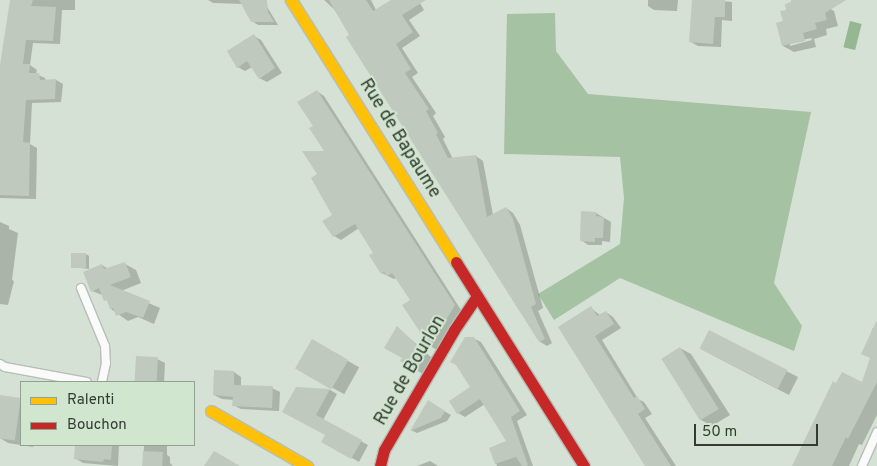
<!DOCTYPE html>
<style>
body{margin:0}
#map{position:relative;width:877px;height:466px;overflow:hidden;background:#d5e1d4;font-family:Overpass,sans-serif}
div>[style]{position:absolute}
.forest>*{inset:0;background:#a5c2a2}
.water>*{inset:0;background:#95b792;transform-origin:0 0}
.shadow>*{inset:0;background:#0003;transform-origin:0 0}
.building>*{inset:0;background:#bfc9be;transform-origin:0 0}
.roads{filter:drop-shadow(1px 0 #b6bfb5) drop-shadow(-1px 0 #b6bfb5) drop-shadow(0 1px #b6bfb5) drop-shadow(0 -1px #b6bfb5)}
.lane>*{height:8px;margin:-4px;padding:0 4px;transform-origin:4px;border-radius:4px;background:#f9faf9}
.slow>*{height:11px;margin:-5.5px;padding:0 5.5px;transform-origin:5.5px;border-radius:5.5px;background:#ffc107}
.jam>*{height:11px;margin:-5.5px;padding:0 5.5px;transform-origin:5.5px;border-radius:5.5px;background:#c62828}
span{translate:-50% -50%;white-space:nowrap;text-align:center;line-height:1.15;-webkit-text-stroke:4px #d1e6cf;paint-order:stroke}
.street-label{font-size:18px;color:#333c32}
.legend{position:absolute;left:20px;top:381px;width:175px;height:65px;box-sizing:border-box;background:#d1e6cf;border:1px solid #92a290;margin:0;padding:6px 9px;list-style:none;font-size:15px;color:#333c32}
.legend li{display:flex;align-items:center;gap:10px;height:25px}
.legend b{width:25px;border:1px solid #92a290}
.scale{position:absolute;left:694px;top:424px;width:124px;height:22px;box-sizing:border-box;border:2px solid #333c32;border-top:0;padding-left:6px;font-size:15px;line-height:18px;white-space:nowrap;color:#333c32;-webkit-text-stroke:4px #d1e6cf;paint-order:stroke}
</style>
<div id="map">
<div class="forest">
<div style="clip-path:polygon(555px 13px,556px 51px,588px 94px,811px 112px,774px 283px,802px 326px,794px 351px,620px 278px,554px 320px,538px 294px,620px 244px,624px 198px,620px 157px,504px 154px,507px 14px)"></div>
</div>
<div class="water">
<div style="left:850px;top:21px;width:12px;height:27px;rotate:14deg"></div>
</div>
<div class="shadow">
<div style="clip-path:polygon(11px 0,75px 0,75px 10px,62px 10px,60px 44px,33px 43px,30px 65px,37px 70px,36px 74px,45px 78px,46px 81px,56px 80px,63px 84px,61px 102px,32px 103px,30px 144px,37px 148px,36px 199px,0 198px,0 73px)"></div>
<div style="clip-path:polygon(208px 0,263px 0,278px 25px,258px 25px,252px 21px,243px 4px,213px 3px)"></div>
<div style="clip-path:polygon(324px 0,371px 0,376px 10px,393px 0,418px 0,424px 10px,409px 20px,420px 36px,402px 48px,418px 73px,412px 77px,436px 113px,433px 116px,445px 137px,443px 139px,453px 159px,476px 156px,483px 161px,493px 215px,506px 208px,513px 213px,520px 225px,543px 308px,538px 311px,552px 343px,547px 346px,539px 341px,351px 35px,334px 9px)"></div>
<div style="clip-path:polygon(648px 0,678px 0,677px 11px,654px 10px,648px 6px)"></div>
<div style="clip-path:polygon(710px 0,732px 2px,732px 21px,722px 20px,721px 47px,698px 46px,691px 42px)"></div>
<div style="clip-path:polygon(evenodd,793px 0,823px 0,822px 4px,834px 11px,838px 26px,826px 29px,827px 35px,814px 39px,816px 47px,794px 52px,783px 46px,784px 22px,793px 0,811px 38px,812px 40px,790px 46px,790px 43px,811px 38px)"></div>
<div style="clip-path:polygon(254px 36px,261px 40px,282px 73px,267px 82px,259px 78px,252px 67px,245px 71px,238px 67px)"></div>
<div style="clip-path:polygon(318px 92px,324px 96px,461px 310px,437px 350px,430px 346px,412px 301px,396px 278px,394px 279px,382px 273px,374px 253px,359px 228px,341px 240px,334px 236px,324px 221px,333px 215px,319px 174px,326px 152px,314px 126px)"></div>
<div style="clip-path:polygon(596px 213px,611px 222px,610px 242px,602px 241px,602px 245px,588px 245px,581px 240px)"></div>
<div style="clip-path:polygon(0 222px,9px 226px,9px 229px,18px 233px,12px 280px,14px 281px,8px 305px,0 304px)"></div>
<div style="clip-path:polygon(86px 254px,89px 256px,89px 269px,72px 267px)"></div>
<div style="clip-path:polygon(125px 264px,136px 270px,141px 283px,121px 291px,160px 308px,154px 324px,138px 317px,128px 321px,111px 309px,105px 296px,92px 291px,102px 265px,108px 269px)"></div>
<div style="clip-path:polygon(591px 308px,601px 316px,606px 312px,613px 317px,621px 328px,602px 340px,638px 399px,644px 402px,652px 414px,645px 418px,676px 466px,646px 466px,560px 328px)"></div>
<div style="clip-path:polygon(397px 327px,432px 358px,423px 374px,401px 361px,403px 358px)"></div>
<div style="clip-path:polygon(873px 328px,877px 330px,877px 415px,862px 445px,859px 444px,849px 466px,795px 466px,862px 383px,872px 358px,863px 353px)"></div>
<div style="clip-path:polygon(710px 332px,798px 377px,789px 395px,712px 355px)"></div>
<div style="clip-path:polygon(473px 338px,481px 342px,527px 415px,517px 421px,533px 466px,497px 466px,491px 448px,508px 442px,485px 404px,465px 417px,458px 413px,472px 388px)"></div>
<div style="left:312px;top:341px;width:54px;height:31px;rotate:29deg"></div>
<div style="clip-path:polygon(680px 348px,691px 354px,730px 415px,712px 426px,701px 420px)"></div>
<div style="clip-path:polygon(137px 357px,157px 359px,165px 363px,164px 382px,135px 382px)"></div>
<div style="clip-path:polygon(234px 372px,241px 377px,241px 386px,272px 388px,280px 392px,279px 411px,241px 409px,233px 405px,234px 400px,222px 399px,214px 395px)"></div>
<div style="clip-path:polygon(296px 389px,330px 390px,337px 394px,323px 420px,368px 445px,359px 462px,323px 441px,326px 435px)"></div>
<div style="clip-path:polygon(1px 397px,21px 400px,21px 445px,34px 445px,33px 447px,8px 443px,0 438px)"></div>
<div style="clip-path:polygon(428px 402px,451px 415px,447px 421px,417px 433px,411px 430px)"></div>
<div style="clip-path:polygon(76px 445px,119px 445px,118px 466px,83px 463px,75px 458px)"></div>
<div style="clip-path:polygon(144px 445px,167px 445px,167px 455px,170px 457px,170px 463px,173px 466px,143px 466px)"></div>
<div style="clip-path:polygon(430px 461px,438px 466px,417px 466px)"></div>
</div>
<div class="building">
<div style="clip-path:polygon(10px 0,33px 0,31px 6px,56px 7px,53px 41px,26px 40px,23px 64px,30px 64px,29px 73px,39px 73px,40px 80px,56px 79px,55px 99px,26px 100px,23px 142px,30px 143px,29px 196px,0 195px,0 65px)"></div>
<div style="clip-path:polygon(239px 0,267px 0,268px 12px,274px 22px,251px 22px)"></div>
<div style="clip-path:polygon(329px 0,366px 0,373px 11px,391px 0,426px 0,402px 15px,413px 32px,396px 44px,411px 69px,405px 73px,429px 109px,426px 111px,438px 133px,436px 134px,448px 158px,476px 155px,487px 217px,506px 207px,513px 219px,536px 304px,531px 307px,545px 339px,539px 342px,346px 37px,349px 35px)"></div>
<div style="clip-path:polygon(692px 0,725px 0,725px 17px,715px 17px,713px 44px,689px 42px)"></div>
<div style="clip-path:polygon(791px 0,846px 0,825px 13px,827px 20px,815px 23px,817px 29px,803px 33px,805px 41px,782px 46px,776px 23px,783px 21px,780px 11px,786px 10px,785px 4px,791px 2px)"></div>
<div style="clip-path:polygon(254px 34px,275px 68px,259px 79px,247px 61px,237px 68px,227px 51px)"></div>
<div style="clip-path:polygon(317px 90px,455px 305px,430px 347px,402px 305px,410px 300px,392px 273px,387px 276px,384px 272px,381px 274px,369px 255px,373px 253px,355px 224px,333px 237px,322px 221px,332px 215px,311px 178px,317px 174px,302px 151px,324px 151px,309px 128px,313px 126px,297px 102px)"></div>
<div style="clip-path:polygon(581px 211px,596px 212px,596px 216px,604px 217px,603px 238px,595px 238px,595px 242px,580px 241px)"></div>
<div style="left:71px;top:253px;width:15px;height:15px"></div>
<div style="clip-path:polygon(125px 262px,131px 277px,110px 285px,150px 301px,143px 318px,126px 312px,116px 316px,113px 308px,110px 309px,107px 300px,104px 301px,99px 288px,91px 292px,83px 272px,102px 264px,104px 269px)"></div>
<div style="clip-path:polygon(591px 306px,597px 316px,606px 311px,614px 324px,595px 336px,634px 398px,637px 396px,645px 409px,638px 414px,671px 466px,645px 466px,558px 327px)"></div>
<div style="clip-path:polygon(877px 320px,877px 382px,848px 439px,846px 437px,832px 466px,792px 466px,833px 381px,836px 383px,842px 372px,862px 382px,870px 358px,861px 354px)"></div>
<div style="clip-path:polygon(397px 326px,426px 354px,416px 371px,400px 361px,402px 358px,384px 348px)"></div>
<div style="left:709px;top:330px;width:88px;height:21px;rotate:27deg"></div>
<div style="clip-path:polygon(465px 337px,474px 337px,520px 411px,511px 417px,528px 465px,526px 466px,522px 466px,516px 457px,495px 464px,489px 448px,506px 441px,480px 399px,457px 414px,449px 401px,470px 387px,456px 365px,450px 362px)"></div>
<div style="left:312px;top:339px;width:42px;height:34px;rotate:30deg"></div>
<div style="left:680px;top:347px;width:73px;height:22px;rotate:58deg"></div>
<div style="left:136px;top:356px;width:22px;height:26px;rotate:3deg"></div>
<div style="clip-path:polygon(214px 370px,234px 371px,234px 385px,273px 386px,272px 408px,232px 406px,233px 397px,213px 395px)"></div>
<div style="clip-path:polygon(296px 387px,330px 389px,316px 415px,362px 440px,351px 459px,321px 442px,325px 435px,282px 412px)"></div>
<div style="left:0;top:395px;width:21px;height:43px;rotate:8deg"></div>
<div style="clip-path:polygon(428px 400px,445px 411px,441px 418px,410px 431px)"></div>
<div style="clip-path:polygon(75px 445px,112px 445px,111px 460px,104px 459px,103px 462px,74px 459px)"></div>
<div style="left:143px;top:451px;width:20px;height:15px;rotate:3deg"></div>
<div style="clip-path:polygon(214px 451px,240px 466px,204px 466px)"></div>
</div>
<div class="roads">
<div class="lane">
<div style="left:81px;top:288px;width:63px;rotate:67.5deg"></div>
<div style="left:105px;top:346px;width:17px;rotate:87deg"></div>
<div style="left:106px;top:363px;width:19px;rotate:102deg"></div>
<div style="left:0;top:364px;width:6px;rotate:31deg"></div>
<div style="left:5px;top:367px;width:83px;rotate:10.4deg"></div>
<div style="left:862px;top:466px;width:37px;rotate:-66deg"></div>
</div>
<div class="slow">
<div style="left:291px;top:0;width:310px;rotate:57.8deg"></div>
<div style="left:211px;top:411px;width:111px;rotate:29.8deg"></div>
</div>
<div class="jam">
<div style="left:456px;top:262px;width:241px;rotate:57.9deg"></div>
<div style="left:380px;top:466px;width:16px;rotate:-76deg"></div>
<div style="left:384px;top:450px;width:139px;rotate:-59.7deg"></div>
<div style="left:454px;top:330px;width:41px;rotate:-55.9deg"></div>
</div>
</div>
<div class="street-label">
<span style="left:399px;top:139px;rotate:58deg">Rue de Bapaume</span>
<span style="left:411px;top:371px;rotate:-60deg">Rue de Bourlon</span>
</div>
<ul class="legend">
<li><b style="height:6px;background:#ffc107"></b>Ralenti</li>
<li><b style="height:6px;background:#c62828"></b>Bouchon</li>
</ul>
<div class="scale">50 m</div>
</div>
